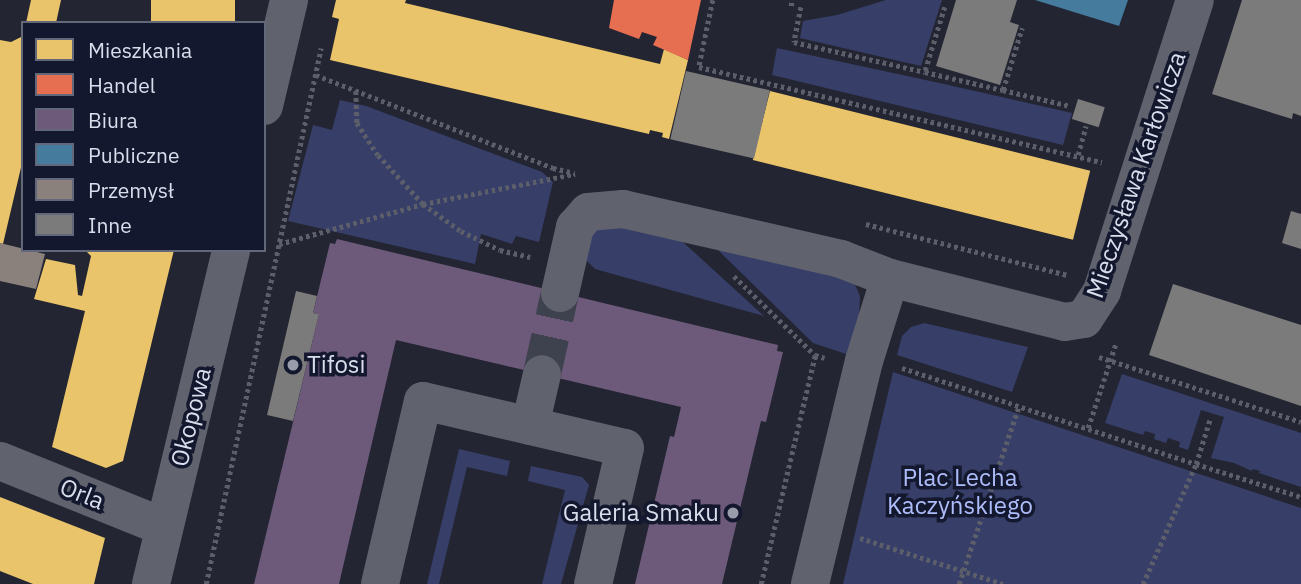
<!DOCTYPE html>
<meta charset="utf-8">
<style>
body{margin:0}
#map{position:relative;width:1301px;height:584px;overflow:hidden;background:#232532;font-family:"IBM Plex Sans",sans-serif}
div>[style]{position:absolute}
.green>*{inset:0;background:#373f68}
.homes>*{inset:0;background:#e9c46a;transform-origin:0 0}
.shops>*{inset:0;background:#e76f51}
.offices>*{inset:0;background:#6d597a}
.public>*{inset:0;background:#457b9d}
.industry>*{inset:0;background:#8a817c}
.building>*{inset:0;background:#7c7b7b;transform-origin:0 0}
.minor-tunnel>*{height:38px;margin-top:-19px;transform-origin:0;background:repeating-linear-gradient(90deg,#3e414e 0 38px,transparent 0 57px)}
.path>*{height:4.5px;margin-top:-2.25px;transform-origin:0;background:repeating-linear-gradient(90deg,#5c5e69 0 3.5px,transparent 0 7px)}
.minor>*{height:38px;margin:-19px;padding:0 19px;transform-origin:19px;border-radius:19px;background:#60626e}
.dots>*{width:19px;height:19px;translate:-50% -50%;box-sizing:border-box;border:4px solid #14182e;border-radius:50%}
span{translate:-50% -50%;white-space:nowrap;text-align:center;line-height:1.15;-webkit-text-stroke:7px #14182e;paint-order:stroke}
.street-label{font-size:24px;color:#d9ddec}
.poi-label{font-size:24px;color:#d9ddec}
.left{translate:0 -50%;text-align:left}
.right{translate:-100% -50%;text-align:right}
.park-label{font-size:24px;color:#adbcfa}
.legend{position:absolute;left:21px;top:21px;width:245px;height:231px;box-sizing:border-box;background:#14182e;border:2px solid #63677a;margin:0;padding:9px 12px;list-style:none;font-size:21px;color:#d9ddec}
.legend li{display:flex;align-items:center;gap:14px;height:35px}
.legend b{width:35px;border:2px solid #63677a}
</style>
<div id="map">
<div class="green">
<div style="clip-path:polygon(886px 0,942px 0,921px 66px,800px 38px,803px 21px,837px 15px)"></div>
<div style="clip-path:polygon(777px 48px,935px 82px,1072px 113px,1063px 145px,772px 75px)"></div>
<div style="clip-path:polygon(340px 100px,366px 106px,542px 172px,553px 182px,539px 242px,516px 236px,512px 244px,481px 234px,475px 264px,288px 221px,313px 125px,332px 130px)"></div>
<div style="clip-path:polygon(597px 224px,673px 233px,764px 316px,595px 269px,585px 259px,586px 238px)"></div>
<div style="clip-path:polygon(722px 245px,853px 280px,860px 296px,859px 317px,849px 355px,813px 343px,719px 251px)"></div>
<div style="clip-path:polygon(924px 323px,1028px 347px,1012px 392px,897px 355px,902px 336px,911px 327px)"></div>
<div style="clip-path:polygon(893px 372px,1301px 508px,1301px 584px,843px 584px)"></div>
<div style="clip-path:polygon(1122px 374px,1301px 433px,1301px 487px,1259px 473px,1260px 471px,1253px 469px,1252px 471px,1234px 463px,1211px 458px,1224px 417px,1201px 410px,1188px 450px,1179px 447px,1180px 442px,1168px 438px,1166px 443px,1154px 439px,1155px 434px,1145px 431px,1143px 435px,1105px 423px)"></div>
<div style="clip-path:polygon(459px 449px,510px 461px,507px 476px,467px 467px,439px 584px,427px 584px)"></div>
<div style="clip-path:polygon(531px 466px,582px 477px,589px 485px,561px 584px,542px 584px,565px 490px,528px 481px)"></div>
</div>
<div class="homes">
<div style="clip-path:polygon(31px 0,61px 0,56px 23px,26px 23px)"></div>
<div style="left:151px;top:0;width:84px;height:23px"></div>
<div style="clip-path:polygon(336px 0,406px 0,405px 3px,660px 64px,664px 49px,688px 60px,669px 139px,662px 137px,663px 133px,650px 130px,649px 134px,330px 60px,339px 19px,332px 17px)"></div>
<div style="clip-path:polygon(23px 36px,23px 159px,3px 244px,0 243px,0 40px,11px 42px)"></div>
<div style="left:770px;top:91px;width:330px;height:71px;rotate:14deg"></div>
<div style="clip-path:polygon(85px 250px,174px 250px,123px 461px,106px 468px,52px 447px,85px 311px,34px 299px,46px 259px,75px 265px,78px 295px,82px 296px,91px 256px)"></div>
<div style="clip-path:polygon(0 497px,105px 538px,94px 584px,33px 584px,0 571px)"></div>
</div>
<div class="shops">
<div style="clip-path:polygon(614px 0,701px 0,688px 60px,653px 45px,657px 37px,642px 32px,639px 39px,609px 28px)"></div>
</div>
<div class="offices">
<div style="clip-path:polygon(337px 239px,778px 345px,777px 351px,783px 352px,766px 422px,761px 421px,722px 584px,635px 584px,670px 436px,674px 437px,681px 407px,396px 340px,339px 584px,254px 584px,319px 314px,313px 313px,330px 243px,335px 244px)"></div>
</div>
<div class="public">
<div style="clip-path:polygon(1035px 0,1128px 0,1119px 26px)"></div>
</div>
<div class="industry">
<div style="clip-path:polygon(0 243px,45px 254px,36px 289px,0 281px)"></div>
</div>
<div class="building">
<div style="clip-path:polygon(956px 0,1017px 0,1010px 22px,1019px 25px,1000px 85px,936px 66px)"></div>
<div style="clip-path:polygon(1242px 0,1301px 0,1301px 116px,1293px 113px,1292px 119px,1212px 94px)"></div>
<div style="left:686px;top:71px;width:86px;height:70px;rotate:13deg"></div>
<div style="left:1078px;top:99px;width:28px;height:21px;rotate:17deg"></div>
<div style="clip-path:polygon(1291px 211px,1301px 214px,1301px 249px,1282px 243px)"></div>
<div style="clip-path:polygon(1173px 284px,1301px 325px,1301px 406px,1149px 355px)"></div>
<div style="clip-path:polygon(296px 291px,317px 296px,313px 313px,319px 314px,293px 421px,267px 415px)"></div>
</div>
<div class="minor-tunnel">
<div style="left:542px;top:374px;width:83px;rotate:-77.5deg"></div>
</div>
<div class="path">
<div style="left:713px;top:0;width:68px;rotate:101.8deg"></div>
<div style="left:699px;top:67px;width:414px;rotate:13.3deg"></div>
<div style="left:791px;top:6px;width:6px;rotate:-81deg"></div>
<div style="left:801px;top:7px;width:36px;rotate:101deg"></div>
<div style="left:794px;top:42px;width:134px;rotate:12.9deg"></div>
<div style="left:945px;top:7px;width:68px;rotate:107.1deg"></div>
<div style="left:925px;top:72px;width:80px;rotate:13deg"></div>
<div style="left:1003px;top:90px;width:65px;rotate:-73deg"></div>
<div style="left:316px;top:75px;width:255px;rotate:21.4deg"></div>
<div style="left:553px;top:168px;width:22px;rotate:13deg"></div>
<div style="left:1003px;top:90px;width:69px;rotate:13.4deg"></div>
<div style="left:356px;top:91px;width:32px;rotate:88deg"></div>
<div style="left:357px;top:123px;width:38px;rotate:57deg"></div>
<div style="left:378px;top:155px;width:67px;rotate:47.4deg"></div>
<div style="left:423px;top:204px;width:47px;rotate:35.4deg"></div>
<div style="left:461px;top:231px;width:43px;rotate:26deg"></div>
<div style="left:500px;top:250px;width:31px;rotate:13deg"></div>
<div style="left:1078px;top:155px;width:30px;rotate:-75deg"></div>
<div style="left:866px;top:224px;width:208px;rotate:14.2deg"></div>
<div style="left:279px;top:244px;width:149px;rotate:-15.5deg"></div>
<div style="left:423px;top:204px;width:155px;rotate:-11.2deg"></div>
<div style="left:734px;top:276px;width:113px;rotate:44.3deg"></div>
<div style="left:815px;top:355px;width:10px;rotate:17deg"></div>
<div style="left:1099px;top:357px;width:212px;rotate:17.8deg"></div>
<div style="left:902px;top:368px;width:309px;rotate:18.1deg"></div>
<div style="left:1196px;top:464px;width:47px;rotate:-72.7deg"></div>
<div style="left:1088px;top:428px;width:89px;rotate:-71.8deg"></div>
<div style="left:860px;top:538px;width:150px;rotate:17.8deg"></div>
<div style="left:206px;top:584px;width:548px;rotate:-77.89deg"></div>
<div style="left:761px;top:584px;width:235px;rotate:-76.7deg"></div>
<div style="left:959px;top:584px;width:188px;rotate:-71.4deg"></div>
<div style="left:1143px;top:584px;width:131px;rotate:-66.2deg"></div>
<div style="left:1196px;top:464px;width:110px;rotate:17.4deg"></div>
</div>
<div class="minor">
<div style="left:264px;top:106px;width:109px;rotate:-76.7deg"></div>
<div style="left:560px;top:293px;width:68px;rotate:-77.2deg"></div>
<div style="left:575px;top:227px;width:20px;rotate:-49deg"></div>
<div style="left:588px;top:212px;width:35px;rotate:-5deg"></div>
<div style="left:623px;top:209px;width:224px;rotate:12.9deg"></div>
<div style="left:841px;top:259px;width:53px;rotate:21.2deg"></div>
<div style="left:890px;top:278px;width:180px;rotate:14.1deg"></div>
<div style="left:1065px;top:322px;width:19px;rotate:-9deg"></div>
<div style="left:1084px;top:319px;width:33px;rotate:-57deg"></div>
<div style="left:1102px;top:291px;width:305px;rotate:-72.3deg"></div>
<div style="left:530px;top:426px;width:53px;rotate:-77deg"></div>
<div style="left:0;top:461px;width:177px;rotate:21.9deg"></div>
<div style="left:151px;top:584px;width:343px;rotate:-76.5deg"></div>
<div style="left:380px;top:584px;width:188px;rotate:-76.8deg"></div>
<div style="left:423px;top:401px;width:207px;rotate:13.1deg"></div>
<div style="left:625px;top:448px;width:140px;rotate:103.2deg"></div>
<div style="left:810px;top:584px;width:229px;rotate:-76.4deg"></div>
<div style="left:864px;top:361px;width:87px;rotate:-72.6deg"></div>
</div>
<div class="dots">
<div style="left:293px;top:365px;background:#999dab"></div>
<div style="left:733px;top:513px;background:#999dab"></div>
</div>
<div class="street-label">
<span style="left:1136px;top:175px;rotate:-71deg">Mieczysława Karłowicza</span>
<span style="left:191px;top:417px;rotate:-76deg">Okopowa</span>
<span style="left:82px;top:494px;rotate:22deg">Orla</span>
</div>
<div class="poi-label">
<span class="left" style="left:307px;top:365px">Tifosi</span>
<span class="right" style="left:719px;top:513px">Galeria Smaku</span>
</div>
<div class="park-label">
<span style="left:960px;top:492px">Plac Lecha<br>Kaczyńskiego</span>
</div>
<ul class="legend">
<li><b style="height:19px;background:#e9c46a"></b>Mieszkania</li>
<li><b style="height:19px;background:#e76f51"></b>Handel</li>
<li><b style="height:19px;background:#6d597a"></b>Biura</li>
<li><b style="height:19px;background:#457b9d"></b>Publiczne</li>
<li><b style="height:19px;background:#8a817c"></b>Przemysł</li>
<li><b style="height:19px;background:#7c7b7b"></b>Inne</li>
</ul>
</div>
